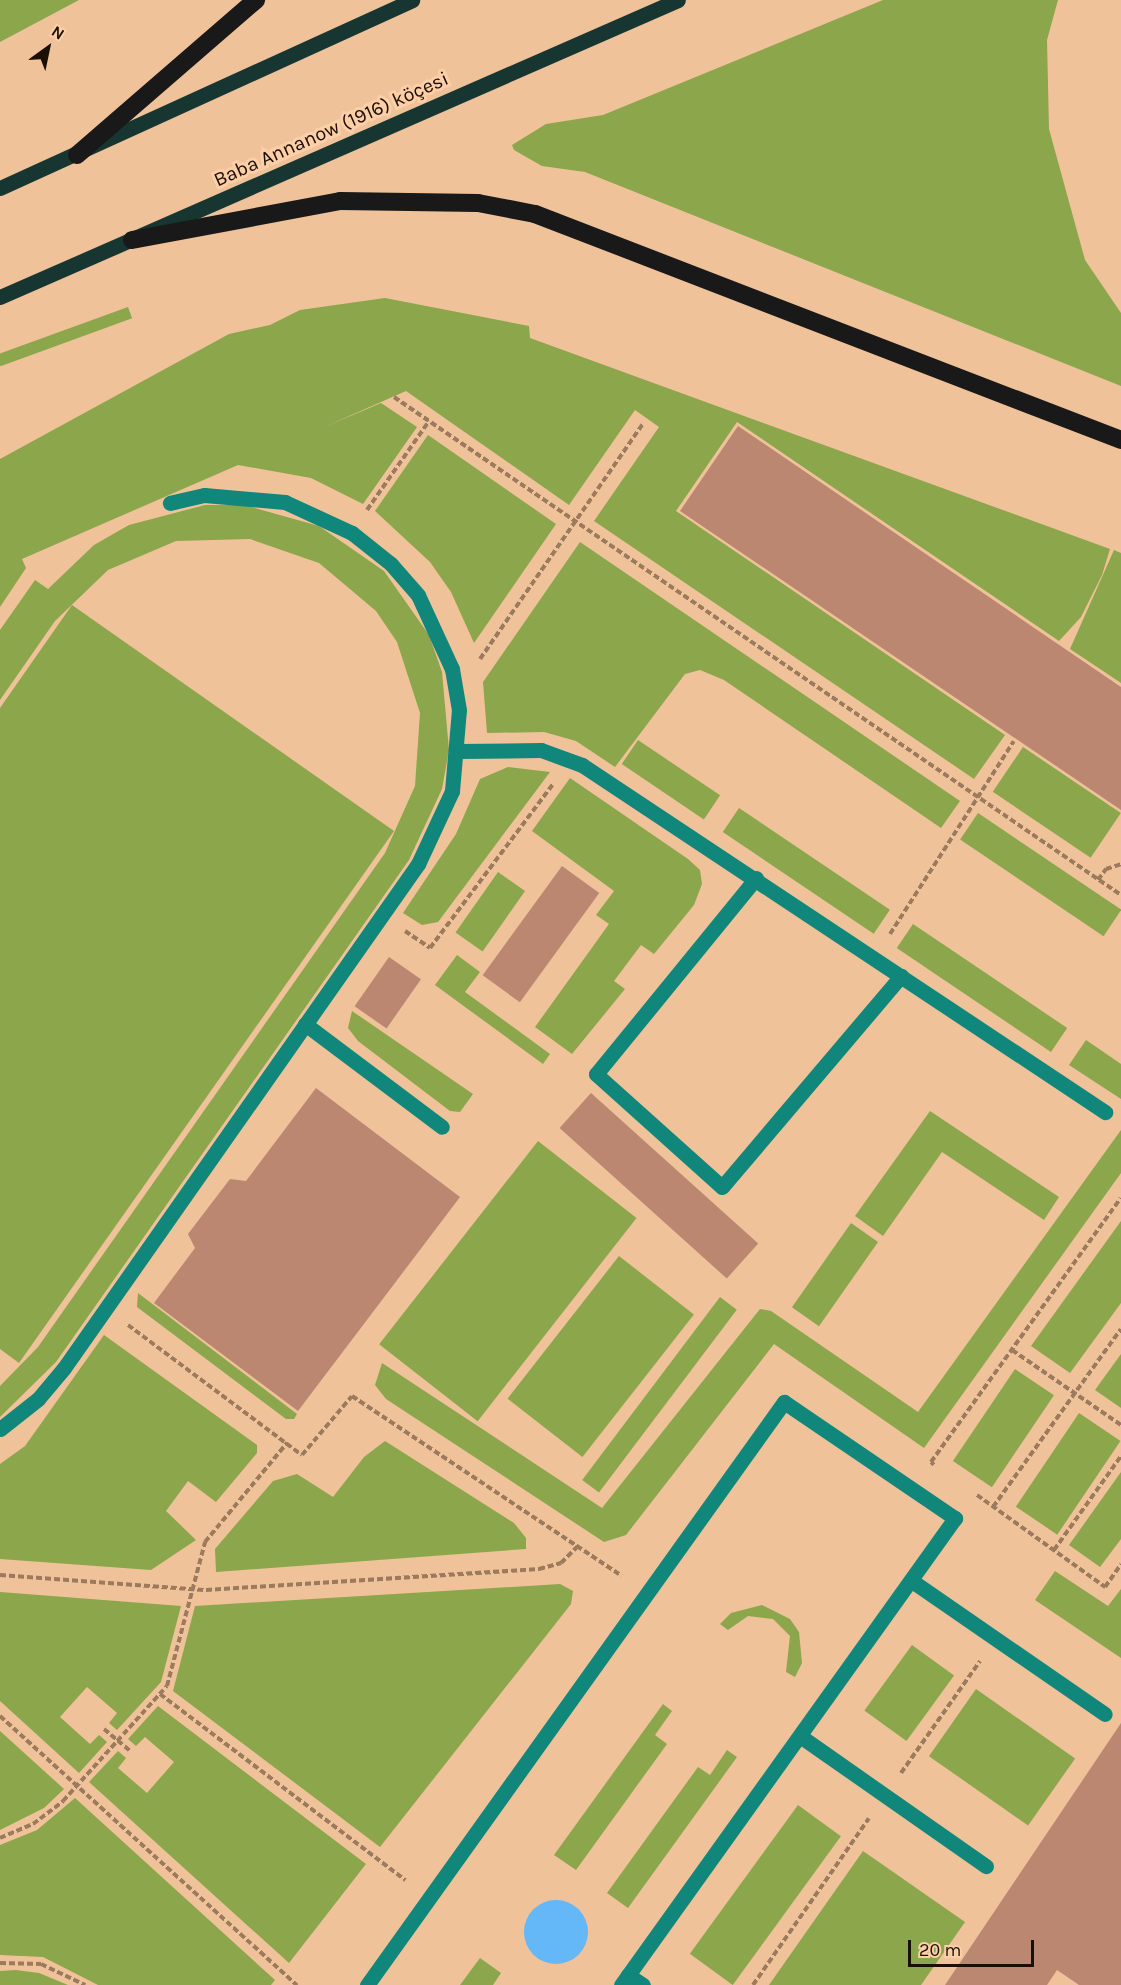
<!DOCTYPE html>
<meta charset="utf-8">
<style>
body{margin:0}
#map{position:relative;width:1121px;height:1985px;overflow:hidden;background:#efc29a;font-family:Karla,sans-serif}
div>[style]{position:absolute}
.green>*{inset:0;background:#8ba64b;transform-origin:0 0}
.water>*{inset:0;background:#64b8f8}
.round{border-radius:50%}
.building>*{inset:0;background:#bc8771;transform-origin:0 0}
.path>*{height:4px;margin-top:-2px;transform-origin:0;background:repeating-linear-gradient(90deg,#9b7a5d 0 6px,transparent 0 9px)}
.minor>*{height:15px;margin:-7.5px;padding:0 7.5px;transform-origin:7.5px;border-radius:7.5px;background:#10877a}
.major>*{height:15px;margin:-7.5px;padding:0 7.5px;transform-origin:7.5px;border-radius:7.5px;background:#183631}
.highway>*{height:18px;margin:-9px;padding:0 9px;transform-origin:9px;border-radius:9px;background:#191919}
span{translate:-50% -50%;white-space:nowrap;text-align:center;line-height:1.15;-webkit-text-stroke:6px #fccfa7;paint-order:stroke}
.street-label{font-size:20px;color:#1d0e02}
.north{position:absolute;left:18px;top:18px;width:60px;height:60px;-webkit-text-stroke:4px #fccfa7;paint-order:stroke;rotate:33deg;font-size:16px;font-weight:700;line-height:24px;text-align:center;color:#1d0e02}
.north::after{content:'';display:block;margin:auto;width:21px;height:27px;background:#1d0e02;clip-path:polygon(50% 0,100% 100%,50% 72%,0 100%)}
.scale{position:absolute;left:908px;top:1940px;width:126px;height:27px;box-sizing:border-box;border:3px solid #1d0e02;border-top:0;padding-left:8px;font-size:18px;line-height:21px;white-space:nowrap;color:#1d0e02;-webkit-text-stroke:4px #fccfa7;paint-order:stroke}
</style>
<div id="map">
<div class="green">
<div style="clip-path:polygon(0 0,79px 0,0 42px)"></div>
<div style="clip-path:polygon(883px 0,1058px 0,1047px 40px,1049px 129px,1085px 260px,1121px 313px,1121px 386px,585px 172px,542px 166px,514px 150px,512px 145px,546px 124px,603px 115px)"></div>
<div style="clip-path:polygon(385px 298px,529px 326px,530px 338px,1110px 549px,1102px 575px,1081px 617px,1059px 641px,737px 422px,676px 511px,1005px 735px,974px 779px,594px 521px,659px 427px,635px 410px,569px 505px,406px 391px,322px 428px,381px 403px,417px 427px,363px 504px,311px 478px,238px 465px,22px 559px,26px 568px,0 607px,0 459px,229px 334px,270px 325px,300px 310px)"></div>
<div style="left:128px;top:307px;width:12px;height:140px;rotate:70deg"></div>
<div style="clip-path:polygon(428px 435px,556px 524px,474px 643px,451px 592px,430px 562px,375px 511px)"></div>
<div style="clip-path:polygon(205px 505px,244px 505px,319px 526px,384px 571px,429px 635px,442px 672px,449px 750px,442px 789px,409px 860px,56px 1362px,0 1417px,0 1386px,38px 1347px,385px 853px,415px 786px,420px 713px,397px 642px,376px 611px,319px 563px,250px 539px,176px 541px,108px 570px,55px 621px,0 700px,0 630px,35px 580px,48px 589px,94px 545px,129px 525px)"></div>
<div style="clip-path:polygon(580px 542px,960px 801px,941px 828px,724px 680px,700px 670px,685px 674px,615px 767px,576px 741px,544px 732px,487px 733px,483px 682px)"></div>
<div style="clip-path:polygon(1114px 550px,1121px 553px,1121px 683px,1070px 649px)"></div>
<div style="clip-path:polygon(72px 605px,394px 831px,19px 1363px,0 1349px,0 708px)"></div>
<div style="left:638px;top:740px;width:99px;height:29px;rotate:34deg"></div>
<div style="left:1023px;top:747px;width:118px;height:54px;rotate:34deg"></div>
<div style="clip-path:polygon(508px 767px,550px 772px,438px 922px,422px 925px,403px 913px,456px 834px,480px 779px)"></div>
<div style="clip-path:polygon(570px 778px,688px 859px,700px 870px,702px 884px,694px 905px,654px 954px,641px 945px,614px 981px,625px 989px,572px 1054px,535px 1027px,609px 924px,596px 915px,614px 891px,532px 831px)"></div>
<div style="left:739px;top:808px;width:182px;height:29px;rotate:34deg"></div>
<div style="left:978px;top:813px;width:173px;height:32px;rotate:34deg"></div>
<div style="left:498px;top:872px;width:33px;height:74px;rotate:35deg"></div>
<div style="left:913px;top:924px;width:186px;height:29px;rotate:34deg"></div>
<div style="clip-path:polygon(457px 955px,480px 972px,465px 992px,550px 1054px,543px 1064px,435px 985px)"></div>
<div style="clip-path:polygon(352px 1011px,473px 1094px,460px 1112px,450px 1111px,358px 1041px,348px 1028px)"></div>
<div style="clip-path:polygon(1086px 1040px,1121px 1064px,1121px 1099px,1069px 1065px)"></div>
<div style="clip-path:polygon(930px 1111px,1059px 1197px,1044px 1220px,942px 1152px,883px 1236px,855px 1216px)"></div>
<div style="clip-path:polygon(1121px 1130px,1121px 1173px,924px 1448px,774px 1344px,626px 1535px,604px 1542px,386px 1399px,375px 1385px,382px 1363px,602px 1508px,760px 1309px,771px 1311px,918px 1412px)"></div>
<div style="left:538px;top:1141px;width:125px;height:258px;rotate:38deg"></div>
<div style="clip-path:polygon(1121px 1221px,1121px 1303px,1070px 1373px,1031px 1346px)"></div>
<div style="left:851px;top:1223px;width:33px;height:103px;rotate:35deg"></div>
<div style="left:619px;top:1256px;width:95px;height:181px;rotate:38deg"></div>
<div style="clip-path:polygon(138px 1293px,297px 1414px,294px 1419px,286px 1419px,137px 1307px)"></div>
<div style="left:720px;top:1297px;width:21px;height:229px;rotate:37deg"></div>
<div style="clip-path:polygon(104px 1335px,257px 1445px,257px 1453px,216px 1502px,188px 1481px,166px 1511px,196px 1540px,151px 1570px,0 1559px,0 1464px,25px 1446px)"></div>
<div style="clip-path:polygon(1121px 1354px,1121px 1408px,1095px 1390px)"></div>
<div style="left:1015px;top:1369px;width:47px;height:111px;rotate:34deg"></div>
<div style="left:1079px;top:1413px;width:50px;height:113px;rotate:34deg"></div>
<div style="clip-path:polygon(385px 1441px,514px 1523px,526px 1538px,526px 1549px,216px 1572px,215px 1549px,273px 1481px,297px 1474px,333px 1497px,364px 1457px)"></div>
<div style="clip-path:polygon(1121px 1472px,1121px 1539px,1100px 1567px,1069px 1545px)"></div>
<div style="clip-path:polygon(1055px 1571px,1108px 1606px,1121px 1589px,1121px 1658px,1035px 1600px)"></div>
<div style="clip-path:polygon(560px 1584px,573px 1591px,571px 1604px,380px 1847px,173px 1691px,195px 1606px)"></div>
<div style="clip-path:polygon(0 1592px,181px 1606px,161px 1682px,117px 1730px,109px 1723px,117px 1713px,87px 1687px,60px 1717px,90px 1744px,99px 1735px,107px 1742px,79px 1773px,0 1701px)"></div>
<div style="clip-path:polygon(762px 1605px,790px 1619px,799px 1632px,802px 1663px,795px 1677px,786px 1672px,790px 1636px,773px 1619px,748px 1616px,728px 1630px,720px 1624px,731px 1613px)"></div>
<div style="left:912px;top:1645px;width:52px;height:81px;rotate:36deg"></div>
<div style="left:976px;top:1689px;width:121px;height:82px;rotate:35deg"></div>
<div style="clip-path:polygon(663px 1704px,672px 1711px,655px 1735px,667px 1744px,576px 1870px,554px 1855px)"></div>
<div style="clip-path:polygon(158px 1706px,366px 1864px,289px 1963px,89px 1782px,118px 1751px,126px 1758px,118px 1768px,147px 1793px,174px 1762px,145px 1737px,136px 1746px,128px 1739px)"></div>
<div style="clip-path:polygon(0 1731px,64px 1789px,44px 1808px,0 1830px)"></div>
<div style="clip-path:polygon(727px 1750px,737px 1757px,628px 1908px,607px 1893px,698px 1767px,710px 1775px)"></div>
<div style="clip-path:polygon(75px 1798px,275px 1980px,271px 1985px,98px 1985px,43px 1957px,0 1955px,0 1845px,37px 1830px)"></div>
<div style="left:798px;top:1805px;width:53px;height:184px;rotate:36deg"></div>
<div style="clip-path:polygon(863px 1851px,965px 1922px,921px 1985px,769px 1985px)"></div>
<div style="clip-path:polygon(480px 1958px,501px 1973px,493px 1985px,460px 1985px)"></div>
<div style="clip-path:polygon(16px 1970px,39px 1973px,68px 1985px,0 1985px,0 1971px)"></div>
</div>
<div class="water">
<div class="round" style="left:524px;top:1900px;width:64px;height:64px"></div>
</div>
<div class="building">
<div style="clip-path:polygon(738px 426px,1121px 687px,1121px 810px,680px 511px)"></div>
<div style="left:562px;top:866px;width:46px;height:135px;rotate:36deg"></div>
<div style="left:389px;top:957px;width:39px;height:60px;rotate:35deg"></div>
<div style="clip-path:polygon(316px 1088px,460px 1197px,298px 1411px,154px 1303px,195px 1248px,188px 1234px,230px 1179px,246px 1181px)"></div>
<div style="left:591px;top:1093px;width:225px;height:47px;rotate:42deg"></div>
<div style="clip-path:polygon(1121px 1723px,1121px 1985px,1079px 1985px,1057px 1970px,1047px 1985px,945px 1985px)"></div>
</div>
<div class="path">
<div style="left:394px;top:397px;width:881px;rotate:34.41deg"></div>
<div style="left:367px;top:510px;width:108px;rotate:-55.1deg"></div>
<div style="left:480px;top:659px;width:286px;rotate:-55.3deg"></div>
<div style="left:1098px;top:880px;width:14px;rotate:-54deg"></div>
<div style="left:1106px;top:869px;width:16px;rotate:-18deg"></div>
<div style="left:405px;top:931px;width:30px;rotate:34deg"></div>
<div style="left:430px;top:948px;width:205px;rotate:-53.1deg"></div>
<div style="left:890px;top:934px;width:229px;rotate:-57.3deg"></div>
<div style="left:128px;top:1325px;width:217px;rotate:36.8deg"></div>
<div style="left:302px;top:1455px;width:77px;rotate:-49.7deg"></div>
<div style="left:352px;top:1396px;width:324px;rotate:33.7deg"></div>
<div style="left:1012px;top:1350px;width:132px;rotate:34.5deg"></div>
<div style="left:934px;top:1465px;width:4px;rotate:-135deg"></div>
<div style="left:931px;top:1462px;width:325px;rotate:-54.3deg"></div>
<div style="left:977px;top:1495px;width:158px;rotate:35.7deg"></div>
<div style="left:1105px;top:1587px;width:28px;rotate:-55deg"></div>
<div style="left:993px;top:1507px;width:219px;rotate:-54.3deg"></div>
<div style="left:1054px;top:1550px;width:115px;rotate:-54.5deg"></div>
<div style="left:0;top:1575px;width:207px;rotate:4.2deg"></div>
<div style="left:206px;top:1590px;width:334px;rotate:-3.6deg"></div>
<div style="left:539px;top:1569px;width:23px;rotate:-15deg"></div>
<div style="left:561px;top:1563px;width:24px;rotate:-45deg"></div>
<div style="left:160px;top:1694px;width:308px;rotate:37.2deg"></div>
<div style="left:0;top:1716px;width:401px;rotate:42.2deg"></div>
<div style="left:104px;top:1729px;width:35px;rotate:40deg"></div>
<div style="left:901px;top:1773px;width:137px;rotate:-54.8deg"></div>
<div style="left:0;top:1838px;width:36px;rotate:-23deg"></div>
<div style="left:33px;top:1824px;width:38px;rotate:-37deg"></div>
<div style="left:63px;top:1801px;width:155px;rotate:-47.9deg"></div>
<div style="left:167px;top:1686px;width:149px;rotate:-75.2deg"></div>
<div style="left:205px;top:1542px;width:129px;rotate:-50.4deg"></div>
<div style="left:0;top:1963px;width:41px;rotate:1.4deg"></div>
<div style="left:41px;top:1964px;width:49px;rotate:25.5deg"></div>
<div style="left:753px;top:1985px;width:203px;rotate:-55.2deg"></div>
</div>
<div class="minor">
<div style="left:459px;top:751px;width:82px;rotate:-0.7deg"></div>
<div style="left:541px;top:750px;width:44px;rotate:20.1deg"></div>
<div style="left:582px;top:765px;width:628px;rotate:33.56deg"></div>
<div style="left:756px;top:878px;width:253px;rotate:129.2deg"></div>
<div style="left:596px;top:1074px;width:169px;rotate:41.9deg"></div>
<div style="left:722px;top:1187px;width:277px;rotate:-49.7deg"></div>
<div style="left:305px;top:1024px;width:171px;rotate:36.9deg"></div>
<div style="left:0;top:1429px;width:48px;rotate:-38.3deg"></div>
<div style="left:38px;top:1399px;width:40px;rotate:-50deg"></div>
<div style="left:64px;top:1368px;width:616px;rotate:-54.92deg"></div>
<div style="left:418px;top:864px;width:81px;rotate:-65deg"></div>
<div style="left:452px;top:791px;width:81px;rotate:-85.1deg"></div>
<div style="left:459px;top:710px;width:42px;rotate:-99.7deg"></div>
<div style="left:452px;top:669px;width:81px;rotate:-114.7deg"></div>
<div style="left:418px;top:595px;width:41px;rotate:-131.1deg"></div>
<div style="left:391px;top:564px;width:50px;rotate:-141.5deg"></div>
<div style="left:352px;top:533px;width:74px;rotate:-155.2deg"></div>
<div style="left:285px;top:502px;width:81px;rotate:-175.1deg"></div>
<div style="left:204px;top:495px;width:35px;rotate:167deg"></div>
<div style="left:912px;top:1581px;width:234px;rotate:34.6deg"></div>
<div style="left:800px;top:1736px;width:227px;rotate:35deg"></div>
<div style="left:628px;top:1975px;width:18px;rotate:34deg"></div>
<div style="left:367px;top:1985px;width:717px;rotate:-54.43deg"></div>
<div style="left:784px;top:1402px;width:207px;rotate:34.2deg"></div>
<div style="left:955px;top:1518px;width:574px;rotate:125.57deg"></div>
</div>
<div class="major">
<div style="left:0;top:188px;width:453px;rotate:-24.5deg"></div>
<div style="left:0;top:297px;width:740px;rotate:-23.66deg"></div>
</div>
<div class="highway">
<div style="left:77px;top:155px;width:237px;rotate:-40.9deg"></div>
<div style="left:132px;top:240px;width:212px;rotate:-10.6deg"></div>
<div style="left:340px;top:201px;width:138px;rotate:0.8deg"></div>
<div style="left:478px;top:203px;width:58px;rotate:10.9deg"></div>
<div style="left:535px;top:214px;width:628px;rotate:21.09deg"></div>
</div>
<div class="street-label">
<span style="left:331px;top:129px;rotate:-24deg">Baba Annanow (1916) köçesi</span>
</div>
<div class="north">N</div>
<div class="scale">20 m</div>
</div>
